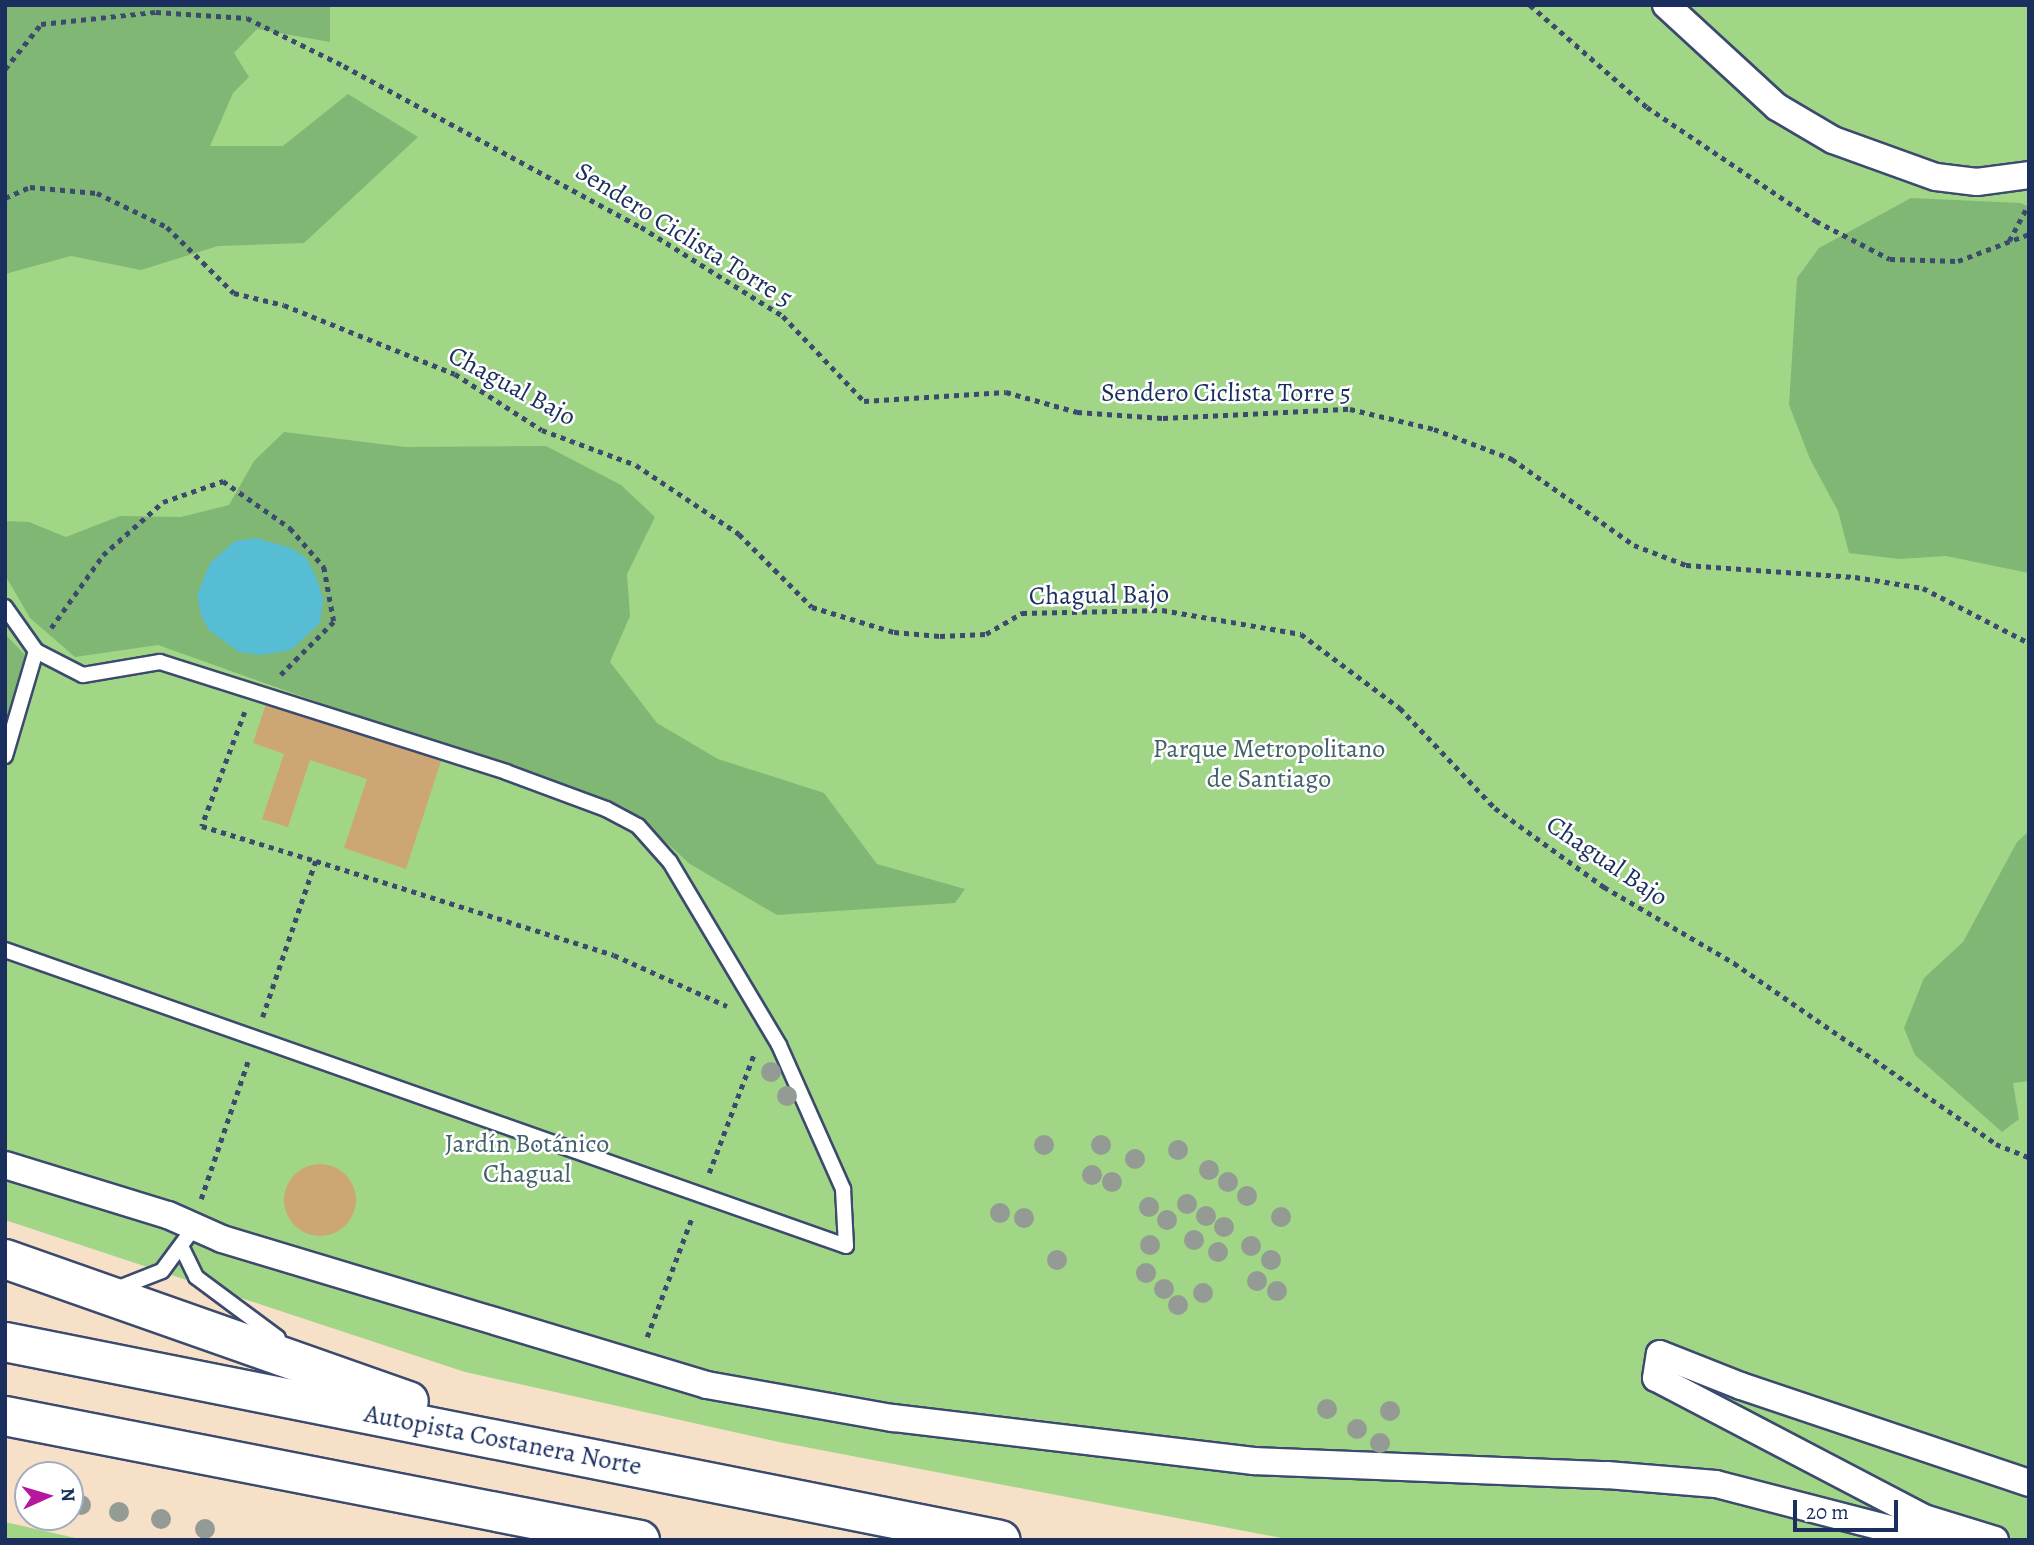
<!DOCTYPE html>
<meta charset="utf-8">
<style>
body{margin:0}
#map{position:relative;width:2034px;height:1545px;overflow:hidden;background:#f6e0c7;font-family:Alegreya,serif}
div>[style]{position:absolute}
.green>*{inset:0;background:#a1d687}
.forest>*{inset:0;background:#80b774}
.water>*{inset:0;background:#57bdd4}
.building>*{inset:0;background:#cda675}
.round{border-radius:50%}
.path>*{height:4.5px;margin-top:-2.25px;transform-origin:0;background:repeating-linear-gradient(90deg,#3c4a6e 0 5px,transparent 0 10px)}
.roads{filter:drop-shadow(2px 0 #3c4a6e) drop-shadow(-2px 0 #3c4a6e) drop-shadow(0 2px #3c4a6e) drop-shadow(0 -2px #3c4a6e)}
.lane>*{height:14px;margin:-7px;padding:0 7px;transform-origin:7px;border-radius:7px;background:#fff}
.street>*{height:26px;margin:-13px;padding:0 13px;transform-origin:13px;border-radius:13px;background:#fff}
.highway>*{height:38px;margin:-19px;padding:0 19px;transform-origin:19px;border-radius:19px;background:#fff}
.trees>*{width:20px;height:20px;margin:-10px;border-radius:50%;background:#949a94}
span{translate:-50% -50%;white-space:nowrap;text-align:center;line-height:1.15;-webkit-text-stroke:5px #fff;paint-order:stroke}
.street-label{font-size:26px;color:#1b2f5e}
.park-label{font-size:26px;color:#43616a}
.frame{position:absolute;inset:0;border:7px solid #1b2f5e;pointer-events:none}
.north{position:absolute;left:14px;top:1461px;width:70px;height:70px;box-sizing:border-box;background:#fff;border:2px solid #a4acbf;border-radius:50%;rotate:86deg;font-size:19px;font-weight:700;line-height:28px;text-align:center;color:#1b2f5e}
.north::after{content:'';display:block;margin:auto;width:24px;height:32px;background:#b5179e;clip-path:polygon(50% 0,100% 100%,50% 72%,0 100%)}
.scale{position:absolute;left:1793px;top:1500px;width:105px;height:32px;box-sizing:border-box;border:4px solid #1b2f5e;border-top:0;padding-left:9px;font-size:21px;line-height:24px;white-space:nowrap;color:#1b2f5e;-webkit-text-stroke:5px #fff;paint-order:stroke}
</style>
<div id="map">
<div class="green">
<div style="clip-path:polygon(5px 5px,2029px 5px,2029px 1540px,1292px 1540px,779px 1442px,465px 1372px,5px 1220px)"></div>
<div style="clip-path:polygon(5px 1522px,71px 1537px,84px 1540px,5px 1540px)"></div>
</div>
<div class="forest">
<div style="clip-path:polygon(5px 5px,330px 5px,330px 42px,257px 29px,234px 53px,249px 77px,233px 93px,210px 146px,283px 146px,348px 94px,418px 137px,304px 243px,218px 246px,141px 270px,71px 256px,5px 274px)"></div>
<div style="clip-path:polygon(1911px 198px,2021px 203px,2029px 207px,2029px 573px,1946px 556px,1899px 559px,1849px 553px,1838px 511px,1810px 459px,1789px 405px,1797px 278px,1819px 248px)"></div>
<div style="clip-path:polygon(284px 432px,405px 447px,546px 446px,621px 485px,655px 517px,627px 574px,630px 616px,610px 662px,657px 723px,718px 759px,824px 793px,877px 864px,965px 889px,955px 903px,777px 915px,690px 864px,637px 816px,158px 645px,75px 657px,30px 618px,5px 575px,5px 521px,29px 522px,66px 537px,120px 516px,181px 517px,229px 505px,254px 461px)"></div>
<div style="clip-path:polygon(5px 634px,25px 655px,5px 723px)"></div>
<div style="clip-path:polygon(2029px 831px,2029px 1081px,2013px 1083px,2019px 1119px,2002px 1132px,1915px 1055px,1904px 1028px,1924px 978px,1963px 942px,2017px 842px)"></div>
</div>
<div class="water">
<div style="clip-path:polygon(256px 538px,291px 548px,307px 559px,316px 577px,323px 599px,320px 623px,291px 650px,261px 655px,239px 652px,209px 630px,201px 615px,197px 595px,210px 563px,235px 541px)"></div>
</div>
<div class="building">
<div style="clip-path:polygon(266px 704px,441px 761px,406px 869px,344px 848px,367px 779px,310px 760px,288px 827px,262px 819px,284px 754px,253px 743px)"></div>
<div class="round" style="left:284px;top:1164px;width:72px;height:72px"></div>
</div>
<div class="path">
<div style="left:1530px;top:5px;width:155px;rotate:41.1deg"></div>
<div style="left:1647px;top:107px;width:204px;rotate:34deg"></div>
<div style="left:1816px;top:221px;width:83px;rotate:27.2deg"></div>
<div style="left:1890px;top:259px;width:68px;rotate:1.7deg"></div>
<div style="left:1958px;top:261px;width:76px;rotate:-20.8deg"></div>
<div style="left:5px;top:69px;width:58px;rotate:-51.3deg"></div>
<div style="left:41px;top:24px;width:116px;rotate:-6deg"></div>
<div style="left:156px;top:12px;width:91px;rotate:3.8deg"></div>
<div style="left:247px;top:18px;width:108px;rotate:26.3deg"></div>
<div style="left:344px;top:66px;width:338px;rotate:28.5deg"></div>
<div style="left:641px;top:227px;width:168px;rotate:32.1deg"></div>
<div style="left:783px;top:316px;width:117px;rotate:46.4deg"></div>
<div style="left:864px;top:401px;width:142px;rotate:-3.6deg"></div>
<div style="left:1006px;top:392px;width:74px;rotate:15.7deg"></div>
<div style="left:1077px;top:412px;width:86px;rotate:4deg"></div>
<div style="left:1163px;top:418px;width:187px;rotate:-2.8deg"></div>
<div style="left:1350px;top:409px;width:86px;rotate:13.4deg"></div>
<div style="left:1434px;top:429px;width:84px;rotate:21deg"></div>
<div style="left:1512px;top:459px;width:149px;rotate:35.2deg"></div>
<div style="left:1634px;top:545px;width:56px;rotate:21deg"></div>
<div style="left:1686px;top:565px;width:169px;rotate:4.1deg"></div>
<div style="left:1855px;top:577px;width:69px;rotate:9.2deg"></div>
<div style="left:1923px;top:588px;width:119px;rotate:27.4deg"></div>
<div style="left:5px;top:198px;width:27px;rotate:-24deg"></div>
<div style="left:30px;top:187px;width:67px;rotate:5.1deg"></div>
<div style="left:97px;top:193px;width:78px;rotate:25.9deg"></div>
<div style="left:167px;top:227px;width:94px;rotate:44.6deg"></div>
<div style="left:234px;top:293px;width:51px;rotate:13.5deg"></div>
<div style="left:284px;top:305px;width:184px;rotate:22deg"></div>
<div style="left:455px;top:374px;width:103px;rotate:32.8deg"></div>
<div style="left:542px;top:430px;width:100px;rotate:20.4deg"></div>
<div style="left:636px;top:465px;width:124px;rotate:33.8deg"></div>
<div style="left:739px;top:534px;width:103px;rotate:45deg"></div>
<div style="left:812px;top:607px;width:86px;rotate:17deg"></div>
<div style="left:894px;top:632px;width:46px;rotate:5deg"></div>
<div style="left:940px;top:636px;width:46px;rotate:-2.5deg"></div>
<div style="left:986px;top:634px;width:42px;rotate:-30.3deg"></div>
<div style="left:1022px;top:613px;width:140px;rotate:-1.2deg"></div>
<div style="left:1162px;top:610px;width:141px;rotate:9.8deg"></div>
<div style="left:1301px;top:634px;width:124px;rotate:36.8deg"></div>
<div style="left:1400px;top:708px;width:138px;rotate:46.5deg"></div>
<div style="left:1495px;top:808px;width:135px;rotate:35.9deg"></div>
<div style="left:1604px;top:887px;width:151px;rotate:30.3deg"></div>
<div style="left:1734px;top:963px;width:318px;rotate:34.6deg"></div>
<div style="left:1996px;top:1144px;width:35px;rotate:22deg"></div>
<div style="left:2009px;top:241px;width:40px;rotate:-62deg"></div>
<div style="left:51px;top:628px;width:90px;rotate:-54.5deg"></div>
<div style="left:103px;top:555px;width:80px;rotate:-41.5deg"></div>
<div style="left:163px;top:502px;width:64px;rotate:-19.3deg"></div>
<div style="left:223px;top:481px;width:82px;rotate:35deg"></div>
<div style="left:290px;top:528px;width:52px;rotate:48.9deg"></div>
<div style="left:324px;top:567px;width:56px;rotate:79.7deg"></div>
<div style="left:334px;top:622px;width:75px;rotate:135deg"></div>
<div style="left:245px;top:712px;width:122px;rotate:110.7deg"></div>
<div style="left:202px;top:826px;width:119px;rotate:17.1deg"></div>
<div style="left:316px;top:861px;width:165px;rotate:108.8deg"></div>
<div style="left:316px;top:861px;width:312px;rotate:17.5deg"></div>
<div style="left:614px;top:955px;width:124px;rotate:24.3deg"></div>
<div style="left:709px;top:1173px;width:127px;rotate:-69.3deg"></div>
<div style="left:201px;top:1199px;width:146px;rotate:-71.2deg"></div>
<div style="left:647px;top:1337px;width:128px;rotate:-69.4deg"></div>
</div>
<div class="roads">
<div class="lane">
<div style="left:5px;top:607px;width:54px;rotate:54.8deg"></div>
<div style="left:36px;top:651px;width:53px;rotate:27.1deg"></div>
<div style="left:83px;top:675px;width:78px;rotate:-9.6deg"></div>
<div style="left:160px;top:662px;width:363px;rotate:17.6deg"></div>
<div style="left:506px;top:772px;width:107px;rotate:20.3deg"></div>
<div style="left:606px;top:809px;width:36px;rotate:28deg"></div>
<div style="left:638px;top:826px;width:48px;rotate:48.4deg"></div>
<div style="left:670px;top:862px;width:213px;rotate:59.2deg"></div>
<div style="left:779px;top:1045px;width:158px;rotate:66deg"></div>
<div style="left:843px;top:1189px;width:57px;rotate:87deg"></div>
<div style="left:846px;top:1246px;width:892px;rotate:-160.61deg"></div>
<div style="left:5px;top:756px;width:109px;rotate:-73.6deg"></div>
<div style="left:182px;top:1248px;width:32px;rotate:64deg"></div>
<div style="left:196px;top:1277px;width:102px;rotate:36.6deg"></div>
<div style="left:116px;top:1289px;width:49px;rotate:-21.4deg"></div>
<div style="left:162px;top:1271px;width:47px;rotate:-53.6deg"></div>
</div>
<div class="street">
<div style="left:1666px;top:5px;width:151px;rotate:42.6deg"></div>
<div style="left:1777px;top:107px;width:65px;rotate:30.5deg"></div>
<div style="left:1833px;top:140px;width:109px;rotate:19.8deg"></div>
<div style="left:1936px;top:177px;width:41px;rotate:7deg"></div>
<div style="left:1977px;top:182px;width:52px;rotate:-7.7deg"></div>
<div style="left:5px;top:1165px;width:170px;rotate:17.1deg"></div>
<div style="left:168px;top:1215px;width:59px;rotate:24deg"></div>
<div style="left:222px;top:1239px;width:506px;rotate:16.75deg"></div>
<div style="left:707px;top:1385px;width:189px;rotate:10.1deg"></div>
<div style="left:893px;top:1418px;width:363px;rotate:6.8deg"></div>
<div style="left:1253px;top:1461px;width:354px;rotate:2.3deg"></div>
<div style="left:1607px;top:1475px;width:109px;rotate:4.7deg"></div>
<div style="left:1716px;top:1484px;width:224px;rotate:14.5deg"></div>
<div style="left:1995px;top:1540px;width:74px;rotate:-162.8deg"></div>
<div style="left:1924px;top:1518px;width:302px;rotate:-152.4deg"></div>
<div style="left:1656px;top:1378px;width:24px;rotate:-81deg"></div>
<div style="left:1660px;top:1354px;width:87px;rotate:21.6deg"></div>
<div style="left:1741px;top:1386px;width:304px;rotate:18.6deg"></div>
</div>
<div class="highway">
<div style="left:5px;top:1259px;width:428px;rotate:19.4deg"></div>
<div style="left:5px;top:1342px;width:1015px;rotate:11.25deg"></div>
<div style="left:5px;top:1416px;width:647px;rotate:11.05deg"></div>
</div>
</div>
<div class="trees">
<div style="left:771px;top:1072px"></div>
<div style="left:787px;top:1096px"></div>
<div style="left:1044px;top:1145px"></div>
<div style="left:1101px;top:1145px"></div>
<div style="left:1178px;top:1150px"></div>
<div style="left:1135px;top:1159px"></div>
<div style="left:1209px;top:1170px"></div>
<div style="left:1092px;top:1175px"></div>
<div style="left:1112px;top:1182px"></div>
<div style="left:1228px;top:1182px"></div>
<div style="left:1247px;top:1196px"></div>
<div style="left:1187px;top:1204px"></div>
<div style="left:1149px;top:1207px"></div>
<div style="left:1000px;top:1213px"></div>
<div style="left:1206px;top:1216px"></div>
<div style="left:1281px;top:1217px"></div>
<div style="left:1024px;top:1218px"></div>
<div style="left:1167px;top:1220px"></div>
<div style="left:1224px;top:1227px"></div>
<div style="left:1194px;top:1240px"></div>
<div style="left:1150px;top:1245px"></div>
<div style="left:1251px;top:1246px"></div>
<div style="left:1218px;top:1252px"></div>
<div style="left:1057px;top:1260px"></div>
<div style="left:1271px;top:1260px"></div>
<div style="left:1146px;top:1273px"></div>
<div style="left:1257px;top:1281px"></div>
<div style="left:1164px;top:1289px"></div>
<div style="left:1277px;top:1291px"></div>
<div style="left:1203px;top:1293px"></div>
<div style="left:1178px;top:1305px"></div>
<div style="left:1327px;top:1409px"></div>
<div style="left:1390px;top:1411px"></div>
<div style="left:1357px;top:1429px"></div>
<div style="left:1380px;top:1443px"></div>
<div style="left:81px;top:1505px"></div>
<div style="left:119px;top:1512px"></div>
<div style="left:161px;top:1519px"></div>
<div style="left:205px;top:1529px"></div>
</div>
<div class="street-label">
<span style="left:684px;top:235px;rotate:32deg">Sendero Ciclista Torre 5</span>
<span style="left:512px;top:386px;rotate:28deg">Chagual Bajo</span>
<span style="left:1226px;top:393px">Sendero Ciclista Torre 5</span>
<span style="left:1099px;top:595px;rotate:-1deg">Chagual Bajo</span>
<span style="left:1607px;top:861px;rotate:34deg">Chagual Bajo</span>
<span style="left:503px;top:1440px;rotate:11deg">Autopista Costanera Norte</span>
</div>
<div class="park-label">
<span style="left:1269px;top:764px">Parque Metropolitano<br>de Santiago</span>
<span style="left:527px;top:1159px">Jardín Botánico<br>Chagual</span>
</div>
<div class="frame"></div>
<div class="north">N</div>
<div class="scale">20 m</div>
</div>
